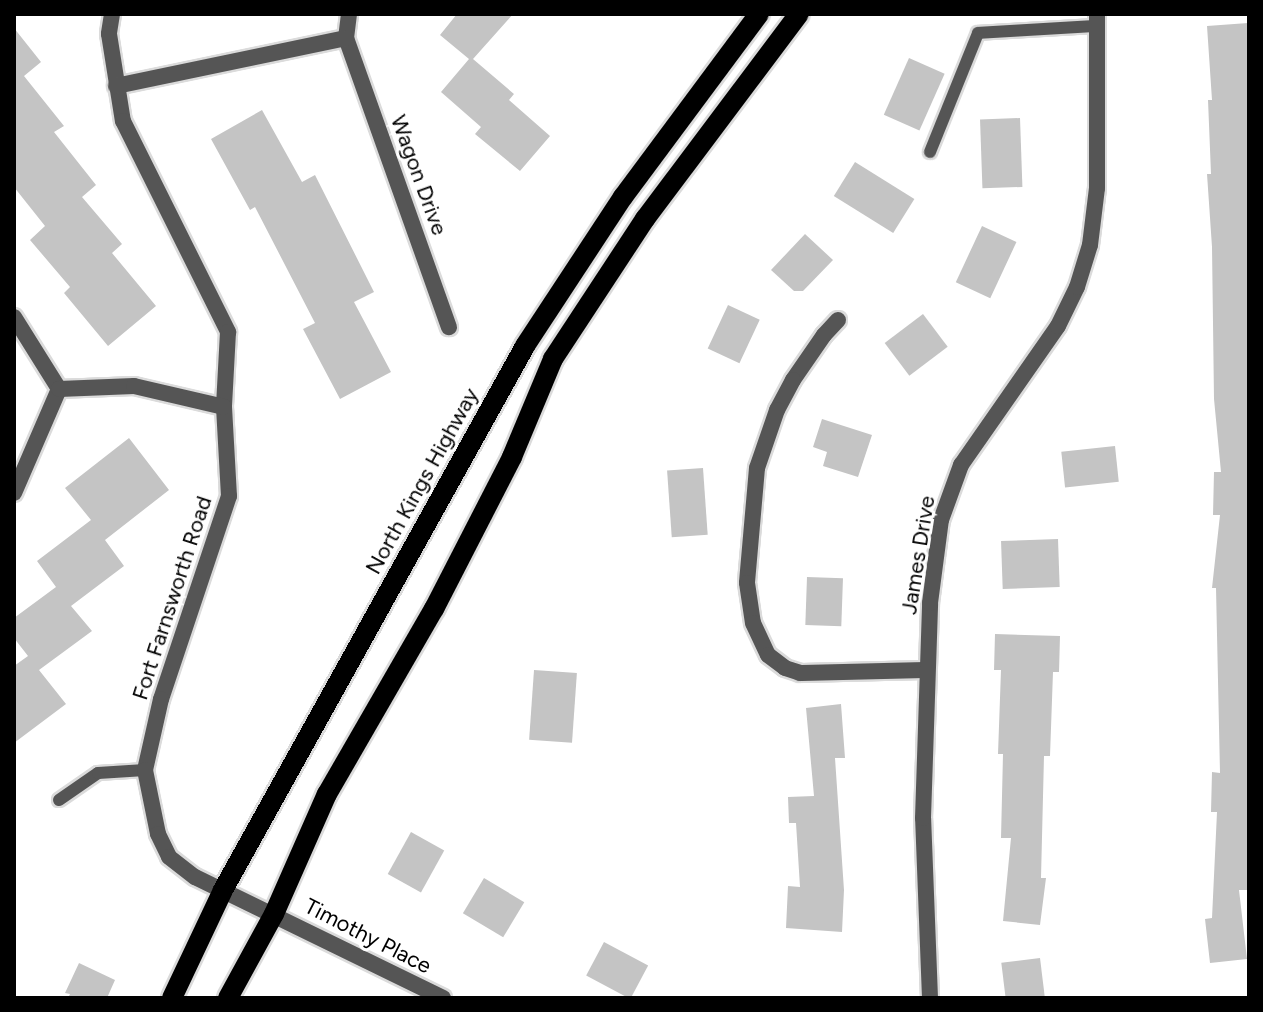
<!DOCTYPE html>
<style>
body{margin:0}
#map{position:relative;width:1263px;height:1012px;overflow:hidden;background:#fff;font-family:Figtree,sans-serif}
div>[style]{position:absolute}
.building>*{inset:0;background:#c4c4c4;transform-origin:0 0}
.roads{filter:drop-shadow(2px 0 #dbdbdb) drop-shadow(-2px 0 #dbdbdb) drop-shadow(0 2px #dbdbdb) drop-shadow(0 -2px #dbdbdb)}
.lane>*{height:12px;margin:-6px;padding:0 6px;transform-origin:6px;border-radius:6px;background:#555}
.street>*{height:16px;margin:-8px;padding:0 8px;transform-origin:8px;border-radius:8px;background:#555}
.primary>*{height:20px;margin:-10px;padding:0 10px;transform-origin:10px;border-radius:10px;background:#000}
span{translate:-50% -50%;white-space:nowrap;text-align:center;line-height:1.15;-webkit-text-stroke:6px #fff;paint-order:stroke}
.street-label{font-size:22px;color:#000}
.frame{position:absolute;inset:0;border:16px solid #000;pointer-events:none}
</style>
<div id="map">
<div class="building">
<div style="clip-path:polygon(457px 14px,513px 14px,473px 59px,514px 94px,509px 100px,550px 136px,520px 171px,475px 134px,481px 127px,441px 92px,469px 59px,440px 35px)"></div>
<div style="clip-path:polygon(1248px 23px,1249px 890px,1239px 890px,1247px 959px,1210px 963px,1205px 919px,1212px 918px,1217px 812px,1211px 812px,1212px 772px,1220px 773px,1216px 588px,1212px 588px,1220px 515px,1213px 515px,1214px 472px,1221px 472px,1214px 399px,1212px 247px,1207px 174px,1211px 174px,1208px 100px,1212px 100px,1207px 26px)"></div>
<div style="clip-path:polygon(14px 28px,41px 62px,24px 76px,64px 126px,54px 132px,96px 185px,82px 197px,122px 244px,112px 253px,156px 306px,108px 346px,64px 293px,70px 287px,30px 240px,45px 226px,14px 187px)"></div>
<div style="left:909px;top:58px;width:39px;height:62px;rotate:24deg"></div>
<div style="clip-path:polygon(262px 110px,302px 182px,315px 175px,374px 292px,354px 302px,391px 372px,340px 399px,303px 329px,315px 323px,255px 207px,250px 210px,211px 139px)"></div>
<div style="left:1020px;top:118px;width:69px;height:40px;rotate:88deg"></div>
<div style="left:855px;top:162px;width:70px;height:40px;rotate:32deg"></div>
<div style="left:982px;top:226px;width:38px;height:62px;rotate:25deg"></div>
<div style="clip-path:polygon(805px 234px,833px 260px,803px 291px,794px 291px,771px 270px)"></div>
<div style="left:728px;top:305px;width:35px;height:48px;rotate:25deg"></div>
<div style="left:923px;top:314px;width:41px;height:48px;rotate:53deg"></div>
<div style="clip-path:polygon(822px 419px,872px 435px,858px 477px,823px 466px,827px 452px,813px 447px)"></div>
<div style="clip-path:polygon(129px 438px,169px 490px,105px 540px,124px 566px,71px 606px,92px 631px,39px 670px,66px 704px,14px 743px,14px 666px,28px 656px,14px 638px,14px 618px,56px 587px,37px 561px,91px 520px,65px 488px)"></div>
<div style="left:1115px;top:446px;width:36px;height:54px;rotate:84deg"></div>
<div style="left:703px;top:468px;width:67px;height:36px;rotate:86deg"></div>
<div style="left:1058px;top:539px;width:48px;height:57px;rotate:88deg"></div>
<div style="left:807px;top:577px;width:36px;height:48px;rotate:2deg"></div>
<div style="clip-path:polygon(995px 634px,1060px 636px,1059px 672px,1053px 672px,1050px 756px,1044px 756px,1041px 878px,1046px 878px,1040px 925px,1003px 921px,1011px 838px,1001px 838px,1003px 754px,998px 754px,1001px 670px,994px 670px)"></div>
<div style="left:534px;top:670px;width:43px;height:70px;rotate:4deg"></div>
<div style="clip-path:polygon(841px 704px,845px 758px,835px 758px,844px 890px,842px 932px,786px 928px,788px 886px,800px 887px,796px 823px,789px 823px,788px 797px,814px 796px,806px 708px)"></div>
<div style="left:411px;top:832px;width:38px;height:48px;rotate:29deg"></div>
<div style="left:484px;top:878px;width:47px;height:41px;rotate:31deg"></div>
<div style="left:604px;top:942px;width:50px;height:38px;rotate:28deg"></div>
<div style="left:1040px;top:958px;width:40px;height:39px;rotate:83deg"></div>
<div style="clip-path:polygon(79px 963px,115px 980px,107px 998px,68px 998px,70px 994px,65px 993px)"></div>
</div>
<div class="roads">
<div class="lane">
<div style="left:930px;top:152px;width:128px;rotate:-68deg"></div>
<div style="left:978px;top:33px;width:119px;rotate:-3.4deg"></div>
<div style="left:59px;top:800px;width:47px;rotate:-34.7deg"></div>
<div style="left:98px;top:773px;width:47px;rotate:-3.7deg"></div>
</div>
<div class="street">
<div style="left:112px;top:14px;width:20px;rotate:99deg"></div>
<div style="left:109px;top:34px;width:88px;rotate:80.9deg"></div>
<div style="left:123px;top:121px;width:236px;rotate:63.5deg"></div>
<div style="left:228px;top:332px;width:75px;rotate:93.1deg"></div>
<div style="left:224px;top:407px;width:89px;rotate:86.8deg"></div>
<div style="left:229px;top:496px;width:214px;rotate:108.5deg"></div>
<div style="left:161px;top:699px;width:73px;rotate:102.7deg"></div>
<div style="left:145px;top:770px;width:65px;rotate:78.5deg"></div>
<div style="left:158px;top:834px;width:25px;rotate:64deg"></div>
<div style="left:169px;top:857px;width:33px;rotate:38deg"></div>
<div style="left:195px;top:877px;width:276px;rotate:26deg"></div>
<div style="left:349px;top:14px;width:24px;rotate:97deg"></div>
<div style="left:346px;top:38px;width:307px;rotate:70.4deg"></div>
<div style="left:116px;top:86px;width:235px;rotate:-11.8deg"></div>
<div style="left:14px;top:317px;width:85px;rotate:58deg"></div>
<div style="left:59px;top:389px;width:113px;rotate:113.4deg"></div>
<div style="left:838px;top:320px;width:21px;rotate:133deg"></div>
<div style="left:824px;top:335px;width:55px;rotate:124.6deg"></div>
<div style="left:793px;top:380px;width:34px;rotate:118deg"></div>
<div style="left:777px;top:410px;width:61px;rotate:109deg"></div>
<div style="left:757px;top:468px;width:115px;rotate:95deg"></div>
<div style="left:747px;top:583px;width:40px;rotate:81.5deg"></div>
<div style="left:753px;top:623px;width:35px;rotate:65deg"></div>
<div style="left:768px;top:655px;width:21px;rotate:37deg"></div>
<div style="left:785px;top:668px;width:16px;rotate:18deg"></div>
<div style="left:800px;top:673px;width:127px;rotate:-1.4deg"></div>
<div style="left:59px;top:389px;width:75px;rotate:-2.3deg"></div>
<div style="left:134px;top:386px;width:92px;rotate:13.1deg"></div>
<div style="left:930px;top:998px;width:180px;rotate:-92.2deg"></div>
<div style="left:923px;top:818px;width:215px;rotate:-88.1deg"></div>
<div style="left:930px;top:603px;width:84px;rotate:-82.5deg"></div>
<div style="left:941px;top:520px;width:59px;rotate:-70deg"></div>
<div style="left:961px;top:465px;width:169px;rotate:-55.1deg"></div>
<div style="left:1058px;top:326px;width:43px;rotate:-64deg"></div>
<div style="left:1077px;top:287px;width:44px;rotate:-72.8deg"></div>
<div style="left:1090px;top:245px;width:57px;rotate:-83deg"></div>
<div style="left:1097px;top:188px;width:174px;rotate:-90deg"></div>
</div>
<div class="primary">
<div style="left:172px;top:998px;width:119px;rotate:-64.7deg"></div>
<div style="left:223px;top:890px;width:622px;rotate:-60.96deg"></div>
<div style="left:525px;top:346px;width:178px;rotate:-56.7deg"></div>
<div style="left:623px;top:197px;width:228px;rotate:-53.4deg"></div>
<div style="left:228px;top:998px;width:96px;rotate:-61.3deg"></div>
<div style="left:274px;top:914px;width:131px;rotate:-66.2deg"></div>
<div style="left:327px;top:794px;width:214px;rotate:-60deg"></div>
<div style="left:434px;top:609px;width:171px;rotate:-62.8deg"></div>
<div style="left:512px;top:457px;width:106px;rotate:-67.3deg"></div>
<div style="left:553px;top:359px;width:168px;rotate:-56.7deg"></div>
<div style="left:645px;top:219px;width:256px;rotate:-53.1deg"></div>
</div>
</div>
<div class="street-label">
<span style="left:419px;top:175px;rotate:70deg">Wagon Drive</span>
<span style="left:422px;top:481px;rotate:-61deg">North Kings Highway</span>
<span style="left:918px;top:555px;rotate:-81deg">James Drive</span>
<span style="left:172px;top:598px;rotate:-72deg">Fort Farnsworth Road</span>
<span style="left:368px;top:936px;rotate:27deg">Timothy Place</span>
</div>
<div class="frame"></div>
</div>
